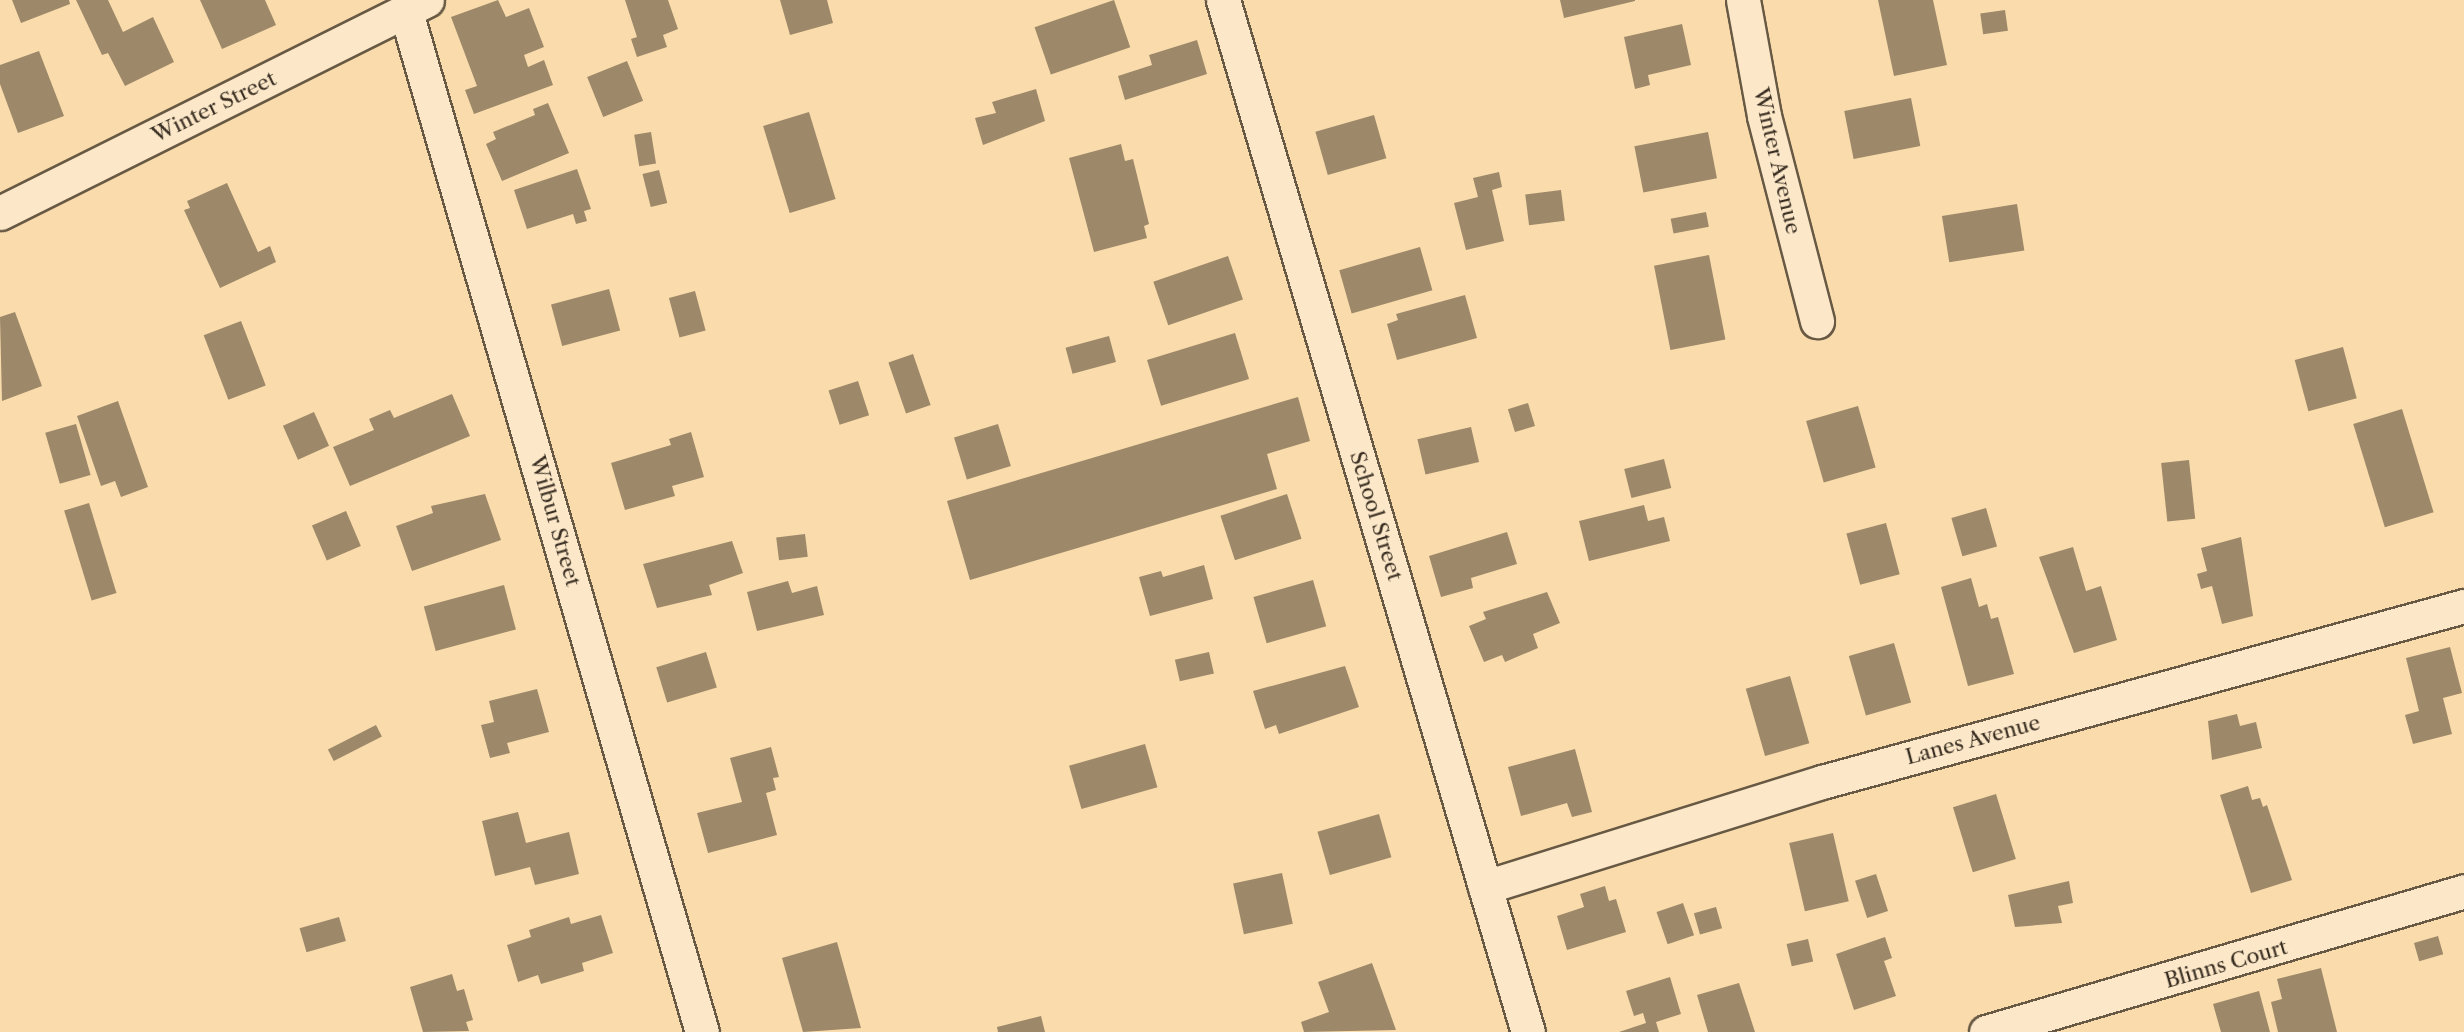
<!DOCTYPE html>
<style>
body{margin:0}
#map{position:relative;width:2464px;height:1032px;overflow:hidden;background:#fadcac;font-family:"Libre Caslon Text",serif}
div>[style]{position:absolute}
.building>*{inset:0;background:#9d8869;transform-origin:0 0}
.roads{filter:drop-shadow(2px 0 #685944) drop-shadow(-2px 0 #685944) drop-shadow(0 2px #685944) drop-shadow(0 -2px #685944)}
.minor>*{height:33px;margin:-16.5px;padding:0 16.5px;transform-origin:16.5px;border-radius:16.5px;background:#fce8c9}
span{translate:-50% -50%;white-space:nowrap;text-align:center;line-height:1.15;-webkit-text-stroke:5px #fce8c9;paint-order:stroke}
.street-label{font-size:21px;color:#382d21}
</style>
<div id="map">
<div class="building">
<div style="clip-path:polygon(12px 0,69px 0,70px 4px,21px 23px)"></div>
<div style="clip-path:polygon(76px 0,108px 0,123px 32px,153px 17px,174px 62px,125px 86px,108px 53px,102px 55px)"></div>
<div style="clip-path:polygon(200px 0,265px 0,276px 25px,222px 49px)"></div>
<div style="clip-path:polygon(498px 0,506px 17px,529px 8px,544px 47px,524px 55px,528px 67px,544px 60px,553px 85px,474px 114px,465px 90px,477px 86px,451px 17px)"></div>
<div style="clip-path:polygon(625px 0,668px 0,678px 29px,663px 35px,667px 47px,637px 57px,631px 39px,637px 37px)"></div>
<div style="clip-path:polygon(780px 0,827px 0,833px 23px,790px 35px)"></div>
<div style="left:1114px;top:0;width:50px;height:84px;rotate:71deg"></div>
<div style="clip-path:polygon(1560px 0,1635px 0,1635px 1px,1564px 18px)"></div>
<div style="clip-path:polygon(1878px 0,1933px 0,1947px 65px,1894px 76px)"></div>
<div style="left:2005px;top:10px;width:21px;height:25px;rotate:82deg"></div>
<div style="clip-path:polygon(1682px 24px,1691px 65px,1648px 75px,1650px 85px,1635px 89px,1624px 37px)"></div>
<div style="clip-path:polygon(1197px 40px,1207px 74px,1125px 100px,1118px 76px,1152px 65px,1149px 55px)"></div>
<div style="clip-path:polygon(39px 51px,64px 116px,18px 133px,0 84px,0 65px)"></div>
<div style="left:627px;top:61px;width:43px;height:43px;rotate:68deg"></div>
<div style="clip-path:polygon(1036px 89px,1045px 121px,983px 145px,975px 118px,996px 113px,992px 102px)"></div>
<div style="left:1911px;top:98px;width:49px;height:68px;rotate:79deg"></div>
<div style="clip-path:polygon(548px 103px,569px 153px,502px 181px,486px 144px,496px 139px,493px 132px,535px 115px,533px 109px)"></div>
<div style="left:809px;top:112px;width:91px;height:48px;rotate:73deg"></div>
<div style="left:1374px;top:115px;width:45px;height:61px;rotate:74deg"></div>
<div style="left:651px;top:132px;width:32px;height:17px;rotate:81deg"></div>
<div style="left:1708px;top:132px;width:47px;height:75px;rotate:79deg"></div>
<div style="clip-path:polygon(1121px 144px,1125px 161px,1133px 159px,1149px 224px,1144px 226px,1147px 238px,1094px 252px,1069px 158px)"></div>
<div style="clip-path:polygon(577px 169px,591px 209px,584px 211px,587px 221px,576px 224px,573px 214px,527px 229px,514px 190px)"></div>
<div style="left:659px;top:170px;width:34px;height:17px;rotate:76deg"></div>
<div style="clip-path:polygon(1499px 172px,1502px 187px,1492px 190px,1504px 241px,1466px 250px,1454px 203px,1478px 197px,1473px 178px)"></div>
<div style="clip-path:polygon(227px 183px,258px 252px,270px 246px,276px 262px,220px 288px,184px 210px,190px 208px,187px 201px)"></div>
<div style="left:1561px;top:190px;width:31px;height:36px;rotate:83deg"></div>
<div style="left:2017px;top:204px;width:47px;height:76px;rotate:81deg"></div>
<div style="left:1706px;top:212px;width:15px;height:36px;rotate:79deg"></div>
<div style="left:1420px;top:247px;width:45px;height:84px;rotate:74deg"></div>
<div style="left:1709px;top:255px;width:86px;height:56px;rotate:79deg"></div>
<div style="left:1228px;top:256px;width:46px;height:79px;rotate:71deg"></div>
<div style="left:609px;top:289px;width:43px;height:60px;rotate:75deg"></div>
<div style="left:695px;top:291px;width:41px;height:27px;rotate:75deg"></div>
<div style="clip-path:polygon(1465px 295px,1477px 338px,1397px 360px,1387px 324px,1398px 320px,1396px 314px)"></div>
<div style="clip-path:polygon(15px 312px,42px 386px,2px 401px,0 317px)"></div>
<div style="left:241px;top:321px;width:69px;height:40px;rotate:69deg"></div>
<div style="left:1235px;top:333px;width:48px;height:92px;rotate:73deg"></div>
<div style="left:1109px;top:336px;width:27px;height:45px;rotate:75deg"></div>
<div style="left:2343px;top:347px;width:53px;height:50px;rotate:75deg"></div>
<div style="left:913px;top:354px;width:54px;height:26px;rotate:71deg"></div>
<div style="left:858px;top:381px;width:36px;height:31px;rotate:72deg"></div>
<div style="clip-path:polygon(452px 394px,470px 436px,350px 486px,333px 447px,374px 430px,369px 419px,390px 410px,394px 418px)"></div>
<div style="clip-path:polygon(1298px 397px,1310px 441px,1267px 454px,1277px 489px,970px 580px,947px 501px)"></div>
<div style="clip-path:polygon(118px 401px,148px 487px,121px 497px,115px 481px,101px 486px,77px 416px)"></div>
<div style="left:1528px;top:403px;width:24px;height:21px;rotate:73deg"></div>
<div style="left:1858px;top:406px;width:64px;height:54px;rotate:74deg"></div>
<div style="left:2402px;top:409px;width:108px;height:51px;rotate:73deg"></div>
<div style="left:314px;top:412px;width:37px;height:34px;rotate:66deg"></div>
<div style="left:76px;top:424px;width:53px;height:32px;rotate:74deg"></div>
<div style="left:998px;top:424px;width:44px;height:46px;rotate:73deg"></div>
<div style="left:1471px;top:427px;width:36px;height:55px;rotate:77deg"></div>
<div style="clip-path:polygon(691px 432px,704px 477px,672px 486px,675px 496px,625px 510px,611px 463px,671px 445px,669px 439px)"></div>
<div style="left:1664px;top:459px;width:30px;height:41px;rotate:76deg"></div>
<div style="left:2189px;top:460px;width:59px;height:28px;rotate:84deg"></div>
<div style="clip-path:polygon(485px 494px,501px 540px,412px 571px,396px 526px,433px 513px,431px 506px)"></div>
<div style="left:1287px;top:494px;width:47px;height:70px;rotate:72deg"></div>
<div style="left:89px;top:503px;width:94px;height:26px;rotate:73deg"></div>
<div style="clip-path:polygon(1644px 505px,1648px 521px,1664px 517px,1670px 541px,1589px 561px,1579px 521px)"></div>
<div style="left:1986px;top:508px;width:40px;height:36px;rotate:74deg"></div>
<div style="left:346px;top:511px;width:38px;height:37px;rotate:67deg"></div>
<div style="left:1886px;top:523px;width:53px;height:41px;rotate:75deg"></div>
<div style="clip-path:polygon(1507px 532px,1517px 564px,1471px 578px,1473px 588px,1441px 597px,1429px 556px)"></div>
<div style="left:805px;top:534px;width:23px;height:29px;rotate:83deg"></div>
<div style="clip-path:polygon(2241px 537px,2253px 616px,2222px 624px,2212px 586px,2201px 589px,2197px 574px,2207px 571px,2201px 548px)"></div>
<div style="clip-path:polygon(732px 541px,743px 573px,709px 585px,712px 595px,657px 608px,643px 564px)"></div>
<div style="clip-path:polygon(2073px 547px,2086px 591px,2101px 586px,2117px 640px,2074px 653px,2039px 557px)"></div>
<div style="clip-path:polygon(1204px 565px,1213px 599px,1150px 616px,1139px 577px,1161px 571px,1163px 577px)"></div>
<div style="clip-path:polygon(1971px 578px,1979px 607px,1987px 604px,1991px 619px,1998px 617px,2014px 674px,1968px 686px,1941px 587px)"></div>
<div style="left:1313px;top:580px;width:48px;height:62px;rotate:74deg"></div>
<div style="clip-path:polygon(788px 581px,792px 593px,817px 586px,824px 615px,757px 631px,747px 592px)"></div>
<div style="left:504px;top:585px;width:46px;height:83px;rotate:75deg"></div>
<div style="clip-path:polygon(1547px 592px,1560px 623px,1533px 634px,1538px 648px,1505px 662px,1502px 655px,1484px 662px,1469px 626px,1486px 619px,1483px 612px)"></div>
<div style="left:1894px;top:643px;width:62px;height:47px;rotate:74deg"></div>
<div style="clip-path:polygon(2450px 647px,2462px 693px,2443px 698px,2452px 734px,2413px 744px,2405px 715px,2419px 711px,2406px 658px)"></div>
<div style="left:706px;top:652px;width:37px;height:52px;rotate:73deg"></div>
<div style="left:1209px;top:652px;width:22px;height:35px;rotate:77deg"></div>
<div style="clip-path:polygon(1345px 666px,1359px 707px,1279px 734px,1276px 725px,1265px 729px,1253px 691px)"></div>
<div style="left:1790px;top:676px;width:70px;height:46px;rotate:74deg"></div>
<div style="clip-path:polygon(537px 689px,549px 732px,507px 743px,510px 753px,490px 758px,481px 725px,494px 722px,489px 701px)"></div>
<div style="clip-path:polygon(2237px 714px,2240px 726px,2256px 722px,2262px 748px,2212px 760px,2208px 721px)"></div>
<div style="left:376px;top:725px;width:13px;height:54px;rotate:63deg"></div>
<div style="left:1145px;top:744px;width:45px;height:79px;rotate:74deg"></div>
<div style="clip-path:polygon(771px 747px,779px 777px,773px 778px,776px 790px,766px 793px,777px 835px,708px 853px,697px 813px,742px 802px,730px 758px)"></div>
<div style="clip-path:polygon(1575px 749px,1592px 812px,1572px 817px,1567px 803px,1521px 816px,1508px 767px)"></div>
<div style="clip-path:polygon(2248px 786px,2252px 800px,2260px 798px,2263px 807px,2267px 805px,2292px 880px,2251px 893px,2220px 795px)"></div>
<div style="left:1996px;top:794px;width:68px;height:45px;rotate:73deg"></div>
<div style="clip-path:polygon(518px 812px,526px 843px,569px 832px,579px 874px,535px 885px,530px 867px,495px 876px,482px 821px)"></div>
<div style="left:1379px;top:814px;width:45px;height:64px;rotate:74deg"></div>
<div style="left:1833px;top:833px;width:70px;height:45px;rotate:77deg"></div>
<div style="left:1282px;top:873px;width:52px;height:50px;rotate:78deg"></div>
<div style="left:1876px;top:874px;width:39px;height:22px;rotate:72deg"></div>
<div style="clip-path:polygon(2069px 881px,2073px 903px,2058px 906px,2062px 923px,2015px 927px,2008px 895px)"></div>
<div style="clip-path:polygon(1605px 886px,1609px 901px,1616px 899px,1626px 932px,1567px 950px,1557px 916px,1584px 907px,1580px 894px)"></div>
<div style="left:1683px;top:903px;width:34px;height:28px;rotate:71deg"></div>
<div style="left:1716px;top:907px;width:22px;height:23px;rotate:74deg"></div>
<div style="clip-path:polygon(601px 915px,613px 953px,582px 963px,584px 971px,541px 984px,538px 975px,518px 982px,507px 945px,531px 937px,529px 930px,569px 917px,571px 924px)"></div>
<div style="left:339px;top:917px;width:25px;height:41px;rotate:74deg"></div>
<div style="left:2438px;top:936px;width:19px;height:25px;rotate:74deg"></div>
<div style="clip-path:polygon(1885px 937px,1892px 958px,1884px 961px,1896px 996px,1854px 1010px,1836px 954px)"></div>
<div style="left:1808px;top:939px;width:23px;height:22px;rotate:77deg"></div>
<div style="clip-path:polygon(837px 942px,861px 1028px,803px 1032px,782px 958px)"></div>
<div style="clip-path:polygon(1372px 963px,1396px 1030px,1304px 1032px,1301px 1022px,1329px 1012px,1318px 982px)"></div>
<div style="clip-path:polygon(2321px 968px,2337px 1032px,2278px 1032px,2271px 1002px,2282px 999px,2277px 979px)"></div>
<div style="clip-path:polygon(452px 974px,457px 991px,464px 989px,473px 1020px,466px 1022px,469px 1031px,423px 1032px,410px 987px)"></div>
<div style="clip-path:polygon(1670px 977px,1681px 1014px,1656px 1022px,1659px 1032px,1619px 1032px,1646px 1023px,1643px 1013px,1634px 1016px,1626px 991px)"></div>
<div style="clip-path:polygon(1739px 983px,1755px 1032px,1708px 1032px,1697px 995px)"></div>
<div style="clip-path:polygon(2259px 991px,2270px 1032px,2221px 1032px,2213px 1004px)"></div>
<div style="clip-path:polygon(1041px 1016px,1045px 1032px,998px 1032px,997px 1027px)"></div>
</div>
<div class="roads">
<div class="minor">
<div style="left:1223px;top:0;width:1076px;rotate:73.54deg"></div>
<div style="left:1743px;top:0;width:118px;rotate:79.7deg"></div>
<div style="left:1764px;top:116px;width:212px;rotate:75.5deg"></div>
<div style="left:406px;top:12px;width:1062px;rotate:73.82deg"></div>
<div style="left:0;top:213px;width:477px;rotate:-26.5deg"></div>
<div style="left:1485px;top:887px;width:353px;rotate:-17.3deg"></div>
<div style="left:1822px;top:782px;width:666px;rotate:-15.33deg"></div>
<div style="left:1986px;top:1032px;width:498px;rotate:-16.4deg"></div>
</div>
</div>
<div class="street-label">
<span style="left:214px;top:107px;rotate:-26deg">Winter Street</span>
<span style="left:1777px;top:161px;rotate:77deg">Winter Avenue</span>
<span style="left:1376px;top:516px;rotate:73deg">School Street</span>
<span style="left:555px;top:521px;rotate:74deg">Wilbur Street</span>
<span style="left:1973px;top:740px;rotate:-15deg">Lanes Avenue</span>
<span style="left:2226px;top:964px;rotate:-16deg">Blinns Court</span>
</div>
</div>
